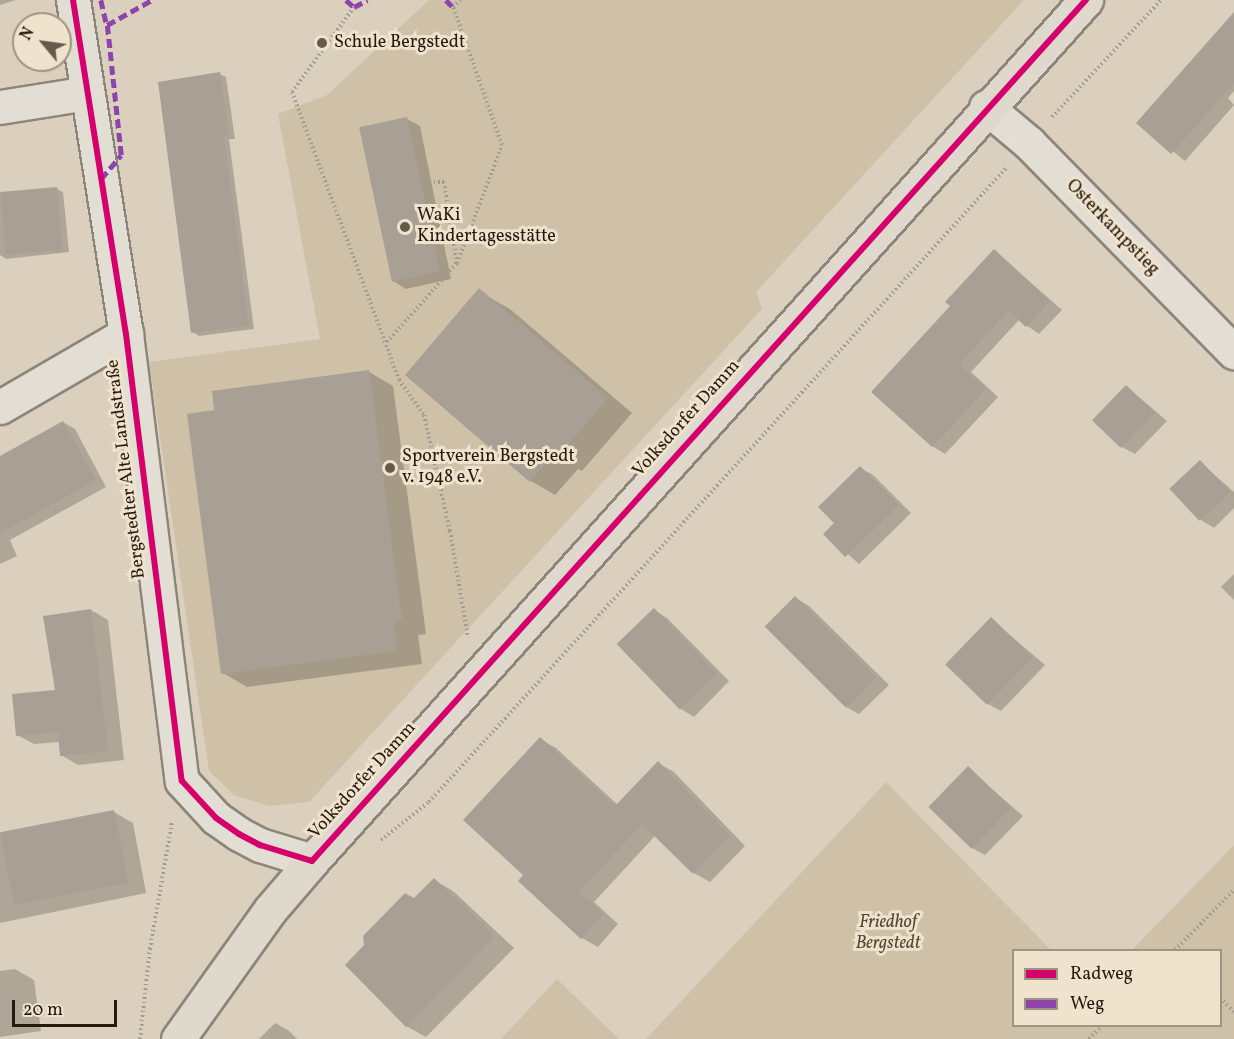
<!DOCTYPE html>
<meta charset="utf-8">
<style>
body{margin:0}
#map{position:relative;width:1234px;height:1039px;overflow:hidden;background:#dbd0be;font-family:Vollkorn,serif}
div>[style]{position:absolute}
.green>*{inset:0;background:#cfc1a8}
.shadow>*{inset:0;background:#0003}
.building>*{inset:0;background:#a8a094;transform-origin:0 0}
.path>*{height:4px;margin-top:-2px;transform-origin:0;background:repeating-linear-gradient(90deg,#a09a93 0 1.5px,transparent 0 4.5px)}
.roads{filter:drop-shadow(2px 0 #8d857a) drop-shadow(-2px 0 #8d857a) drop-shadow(0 2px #8d857a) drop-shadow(0 -2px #8d857a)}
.minor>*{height:33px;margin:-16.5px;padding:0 16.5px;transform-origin:16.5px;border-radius:16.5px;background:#e3ded4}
.major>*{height:33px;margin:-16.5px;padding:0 16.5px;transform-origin:16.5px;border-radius:16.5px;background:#ded8cd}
.quiet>*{height:4.5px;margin-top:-2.25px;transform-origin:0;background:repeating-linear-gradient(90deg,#8e44ad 0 9px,transparent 0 13.5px)}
.cycleway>*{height:6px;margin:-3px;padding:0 3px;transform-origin:3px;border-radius:3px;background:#d6006c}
.dots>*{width:16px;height:16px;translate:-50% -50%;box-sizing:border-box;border:3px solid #efe3cd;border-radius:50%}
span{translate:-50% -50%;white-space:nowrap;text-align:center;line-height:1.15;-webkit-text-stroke:6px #efe3cd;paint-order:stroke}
.poi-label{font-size:18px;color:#271b10}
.left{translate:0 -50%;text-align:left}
.street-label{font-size:18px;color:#271b10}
.park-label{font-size:18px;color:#574938;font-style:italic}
.legend{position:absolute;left:1012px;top:949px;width:210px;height:78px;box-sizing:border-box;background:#efe3cd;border:2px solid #9f9381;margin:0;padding:8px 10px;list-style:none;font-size:18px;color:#271b10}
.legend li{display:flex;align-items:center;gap:12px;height:30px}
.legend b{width:30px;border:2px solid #9f9381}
.north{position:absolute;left:12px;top:12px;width:60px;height:60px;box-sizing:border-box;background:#efe3cd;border:2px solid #9f9381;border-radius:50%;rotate:299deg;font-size:16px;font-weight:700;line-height:24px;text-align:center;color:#271b10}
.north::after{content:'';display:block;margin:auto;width:21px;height:27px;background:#665a4d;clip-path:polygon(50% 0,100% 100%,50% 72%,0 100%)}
.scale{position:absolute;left:12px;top:1000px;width:105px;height:27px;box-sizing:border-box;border:3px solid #271b10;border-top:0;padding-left:8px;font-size:18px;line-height:21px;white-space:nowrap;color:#271b10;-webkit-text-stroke:4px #efe3cd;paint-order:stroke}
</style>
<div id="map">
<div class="green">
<div style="clip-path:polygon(429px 0,1024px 0,756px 292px,762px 309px,309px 802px,269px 806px,234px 795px,209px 771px,149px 362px,320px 339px,278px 114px,327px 95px)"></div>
<div style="clip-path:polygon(886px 782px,1051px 950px,1014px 950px,1014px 1026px,1220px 1026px,1220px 950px,1132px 950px,1234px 845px,1234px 1039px,646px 1039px)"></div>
<div style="clip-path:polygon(557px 979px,619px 1039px,501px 1039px)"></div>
</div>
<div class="shadow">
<div style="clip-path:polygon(0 0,16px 0,0 5px)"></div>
<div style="clip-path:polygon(1234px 14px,1234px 91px,1228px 98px,1234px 105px,1185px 161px,1138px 123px)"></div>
<div style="clip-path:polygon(220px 74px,226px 77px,235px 139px,229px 139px,254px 329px,199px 336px,193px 332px)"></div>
<div style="clip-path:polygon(407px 119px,420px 126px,451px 279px,406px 289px,393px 281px)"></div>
<div style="clip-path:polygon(57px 189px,63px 192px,69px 252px,6px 259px,0 255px,0 194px)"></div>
<div style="clip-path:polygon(995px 251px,1062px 310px,1039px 334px,1019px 320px,971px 372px,998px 397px,945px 454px,932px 446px,952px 306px)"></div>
<div style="clip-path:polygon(485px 295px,510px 309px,632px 413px,582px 471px,578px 469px,555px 495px,531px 481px)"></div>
<div style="clip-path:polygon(369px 372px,393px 386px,426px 634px,418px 635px,422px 664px,247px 687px,223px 673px,216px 411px)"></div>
<div style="clip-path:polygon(1126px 386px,1167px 421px,1135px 454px,1122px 447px)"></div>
<div style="clip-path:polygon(63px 422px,75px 429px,106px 487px,10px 540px,17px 556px,0 564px,0 457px)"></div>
<div style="clip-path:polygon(1200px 462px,1234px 492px,1234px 508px,1214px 528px,1201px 520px)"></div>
<div style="clip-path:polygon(860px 468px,873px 475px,911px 513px,859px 564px,825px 534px,836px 523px)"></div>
<div style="clip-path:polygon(1234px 574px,1234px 600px,1221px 587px)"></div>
<div style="clip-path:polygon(796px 598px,809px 606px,889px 685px,859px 714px,846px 707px)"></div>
<div style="clip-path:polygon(91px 610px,108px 620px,124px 760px,78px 765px,61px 755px,60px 742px,34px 744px,17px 735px,56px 692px)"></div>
<div style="clip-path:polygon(654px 610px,667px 618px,729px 681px,694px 717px,681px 709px,620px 645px)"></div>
<div style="clip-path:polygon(991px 619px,1045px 665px,1001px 711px,988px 704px)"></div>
<div style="clip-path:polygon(540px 739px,556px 748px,618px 805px,658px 763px,674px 772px,745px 846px,710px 882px,694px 873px,655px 836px,594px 902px,618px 924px,598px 947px,582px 938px,525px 875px)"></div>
<div style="clip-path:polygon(968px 768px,1023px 816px,985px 855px,972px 848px)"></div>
<div style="clip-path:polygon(114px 812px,133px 823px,146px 893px,0 923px,0 834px)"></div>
<div style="clip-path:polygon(434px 880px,453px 891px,514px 948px,426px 1037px,406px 1026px,414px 900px)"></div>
<div style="clip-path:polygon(15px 969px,34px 980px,41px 1031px,0 1037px,0 971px)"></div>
<div style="clip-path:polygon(275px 1023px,288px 1030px,297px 1039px,259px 1039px)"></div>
</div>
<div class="building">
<div style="clip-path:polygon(1234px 12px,1234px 83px,1171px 154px,1136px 123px)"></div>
<div style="clip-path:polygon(220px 72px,229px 136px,224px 136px,249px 326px,191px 333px,158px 82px)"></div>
<div style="left:407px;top:117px;width:158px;height:49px;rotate:78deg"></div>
<div style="left:57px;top:187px;width:63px;height:57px;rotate:85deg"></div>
<div style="clip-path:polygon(994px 249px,1050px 301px,1026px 327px,1008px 311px,959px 364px,986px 389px,932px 447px,871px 392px,950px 306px,945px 302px)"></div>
<div style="clip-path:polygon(479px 288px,608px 398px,557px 458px,553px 455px,530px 482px,405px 375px)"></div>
<div style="clip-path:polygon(369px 370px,402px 620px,394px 621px,397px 651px,221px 674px,187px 414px,214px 410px,212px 391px)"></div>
<div style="left:1126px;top:385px;width:40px;height:49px;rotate:44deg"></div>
<div style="clip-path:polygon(63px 421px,96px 480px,0 533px,0 456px)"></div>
<div style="left:1200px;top:460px;width:44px;height:42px;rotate:47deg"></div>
<div style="clip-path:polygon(860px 466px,899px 505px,845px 557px,823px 534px,834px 523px,818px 507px)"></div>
<div style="left:795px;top:596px;width:115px;height:43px;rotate:45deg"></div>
<div style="left:654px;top:608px;width:91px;height:52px;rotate:46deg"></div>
<div style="clip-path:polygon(91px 609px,108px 751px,60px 756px,58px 732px,16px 736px,12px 694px,55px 690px,43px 616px)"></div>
<div style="left:991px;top:617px;width:58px;height:66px;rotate:44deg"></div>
<div style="clip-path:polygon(540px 737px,615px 806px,658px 761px,730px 836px,693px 874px,642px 824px,579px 892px,603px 914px,581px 939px,518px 881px,523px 875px,463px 820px)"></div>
<div style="left:968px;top:766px;width:60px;height:57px;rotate:44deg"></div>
<div style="left:114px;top:810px;width:74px;height:116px;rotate:79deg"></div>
<div style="clip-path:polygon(434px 878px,495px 936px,406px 1027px,345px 965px,364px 945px,363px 936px,405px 893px,414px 898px)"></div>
</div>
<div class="path">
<div style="left:354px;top:7px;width:105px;rotate:126.1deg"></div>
<div style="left:292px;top:92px;width:307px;rotate:69.6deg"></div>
<div style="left:399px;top:380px;width:43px;rotate:54.5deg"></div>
<div style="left:424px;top:415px;width:119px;rotate:77.4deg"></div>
<div style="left:450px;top:531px;width:108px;rotate:80.4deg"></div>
<div style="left:1052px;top:117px;width:160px;rotate:-47deg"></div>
<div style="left:420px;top:182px;width:24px"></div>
<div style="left:444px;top:182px;width:82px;rotate:80.9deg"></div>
<div style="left:387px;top:342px;width:106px;rotate:-48.5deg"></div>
<div style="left:457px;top:263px;width:126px;rotate:-69.1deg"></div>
<div style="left:502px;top:145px;width:146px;rotate:-109.5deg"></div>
<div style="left:453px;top:7px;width:10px;rotate:-45deg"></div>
<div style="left:381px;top:840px;width:61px;rotate:-38.4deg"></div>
<div style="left:429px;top:802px;width:859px;rotate:-47.69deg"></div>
<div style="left:1175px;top:950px;width:84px;rotate:-45.5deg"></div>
<div style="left:1220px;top:998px;width:20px;rotate:45deg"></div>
<div style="left:140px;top:1039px;width:91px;rotate:-83.7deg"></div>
<div style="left:150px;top:949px;width:129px;rotate:-80.2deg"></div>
<div style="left:1089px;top:1039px;width:18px;rotate:-45deg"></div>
</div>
<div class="roads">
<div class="minor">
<div style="left:73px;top:0;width:338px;rotate:81deg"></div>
<div style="left:126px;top:334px;width:450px;rotate:82.9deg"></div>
<div style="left:182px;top:781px;width:50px;rotate:47.4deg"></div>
<div style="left:216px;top:818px;width:28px;rotate:35deg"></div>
<div style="left:239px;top:834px;width:24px;rotate:28deg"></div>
<div style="left:260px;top:845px;width:54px;rotate:17.1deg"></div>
<div style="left:0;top:107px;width:88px;rotate:-9.1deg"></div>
<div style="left:986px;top:107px;width:56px;rotate:39.9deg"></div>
<div style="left:1029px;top:143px;width:293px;rotate:45.6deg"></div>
<div style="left:0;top:407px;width:146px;rotate:-30.1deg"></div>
</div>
<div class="major">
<div style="left:178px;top:1039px;width:158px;rotate:-54.5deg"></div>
<div style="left:270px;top:910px;width:65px;rotate:-49.4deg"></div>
<div style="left:312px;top:861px;width:1158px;rotate:-48.05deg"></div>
</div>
</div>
<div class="quiet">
<div style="left:101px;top:0;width:26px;rotate:77deg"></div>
<div style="left:346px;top:0;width:11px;rotate:41deg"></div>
<div style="left:354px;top:7px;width:15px;rotate:-28deg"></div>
<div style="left:446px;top:0;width:10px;rotate:45deg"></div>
<div style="left:101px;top:179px;width:31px;rotate:-50deg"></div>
<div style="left:121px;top:155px;width:131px;rotate:-96.1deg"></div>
<div style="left:107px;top:25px;width:51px;rotate:-29.1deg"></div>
</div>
<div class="cycleway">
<div style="left:73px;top:0;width:338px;rotate:81deg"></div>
<div style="left:126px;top:334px;width:450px;rotate:82.9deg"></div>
<div style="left:182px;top:781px;width:50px;rotate:47.4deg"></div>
<div style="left:216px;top:818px;width:28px;rotate:35deg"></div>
<div style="left:239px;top:834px;width:24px;rotate:28deg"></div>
<div style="left:260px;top:845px;width:54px;rotate:17.1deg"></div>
<div style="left:312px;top:861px;width:1158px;rotate:-48.05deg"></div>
</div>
<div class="dots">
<div style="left:322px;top:43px;background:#665a4d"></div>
<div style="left:405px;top:227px;background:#665a4d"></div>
<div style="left:390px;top:468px;background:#665a4d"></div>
</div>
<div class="poi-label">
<span class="left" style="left:334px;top:43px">Schule Bergstedt</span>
<span class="left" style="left:417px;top:227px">WaKi<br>Kindertagesstätte</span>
<span class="left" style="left:402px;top:468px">Sportverein Bergstedt<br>v. 1948 e.V.</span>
</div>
<div class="street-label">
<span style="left:1112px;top:228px;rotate:46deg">Osterkampstieg</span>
<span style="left:687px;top:419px;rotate:-48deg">Volksdorfer Damm</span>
<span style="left:127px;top:469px;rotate:-97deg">Bergstedter Alte Landstraße</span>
<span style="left:363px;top:781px;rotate:-48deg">Volksdorfer Damm</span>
</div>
<div class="park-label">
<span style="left:888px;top:934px">Friedhof<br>Bergstedt</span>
</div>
<ul class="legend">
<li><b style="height:8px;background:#d6006c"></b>Radweg</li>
<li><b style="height:8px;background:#8e44ad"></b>Weg</li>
</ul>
<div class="north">N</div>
<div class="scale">20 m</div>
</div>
